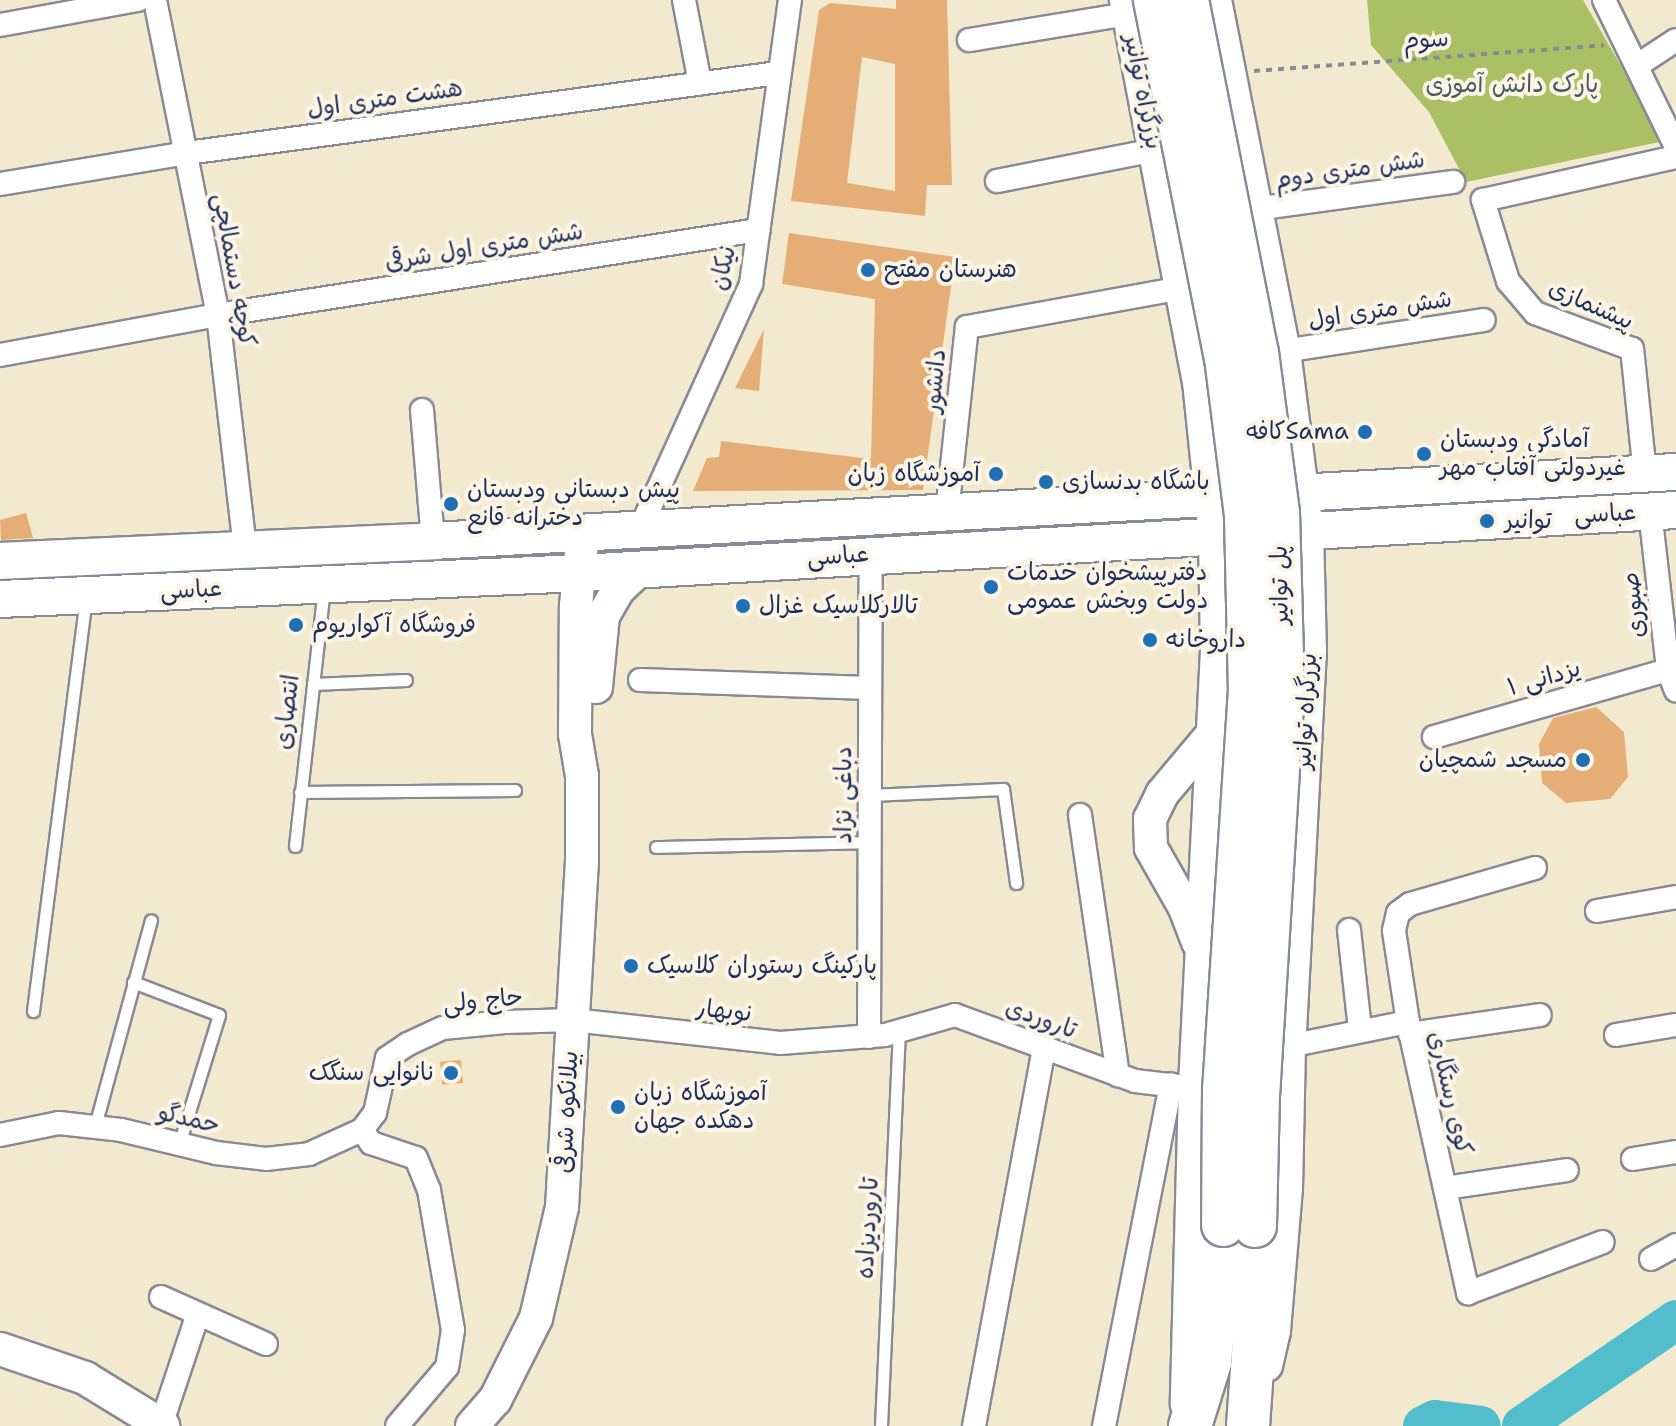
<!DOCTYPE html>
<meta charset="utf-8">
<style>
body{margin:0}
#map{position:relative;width:1676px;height:1426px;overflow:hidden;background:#f2e9cf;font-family:"Shantell Sans","Playpen Sans Arabic",sans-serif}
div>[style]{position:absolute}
.green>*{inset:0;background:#abc064}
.river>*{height:40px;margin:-20px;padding:0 20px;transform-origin:20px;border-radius:20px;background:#52bdcd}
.building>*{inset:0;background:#e5ae76;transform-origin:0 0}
.path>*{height:4px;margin-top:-2px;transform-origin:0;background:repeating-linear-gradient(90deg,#868c96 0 6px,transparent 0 12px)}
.roads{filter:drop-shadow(2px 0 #868c96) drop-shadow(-2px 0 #868c96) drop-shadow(0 2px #868c96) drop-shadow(0 -2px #868c96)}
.lane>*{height:11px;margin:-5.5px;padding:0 5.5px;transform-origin:5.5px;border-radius:5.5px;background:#fff}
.street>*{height:22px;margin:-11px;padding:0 11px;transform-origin:11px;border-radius:11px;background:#fff}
.secondary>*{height:32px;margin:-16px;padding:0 16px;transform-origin:16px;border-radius:16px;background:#fff}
.primary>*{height:36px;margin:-18px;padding:0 18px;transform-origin:18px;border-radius:18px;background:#fff}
.highway>*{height:42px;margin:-21px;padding:0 21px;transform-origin:21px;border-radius:21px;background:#fff}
.bridges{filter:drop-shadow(2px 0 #868c96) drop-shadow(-2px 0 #868c96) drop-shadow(0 2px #868c96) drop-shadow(0 -2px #868c96)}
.highway-bridge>*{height:42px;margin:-21px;padding:0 21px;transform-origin:21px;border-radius:21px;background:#fff}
.dots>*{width:22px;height:22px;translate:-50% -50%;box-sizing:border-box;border:4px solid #fcf5e5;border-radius:50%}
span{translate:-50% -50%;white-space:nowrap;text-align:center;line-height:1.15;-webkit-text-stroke:8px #fcf5e5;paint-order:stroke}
.street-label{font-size:24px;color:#1b2f5e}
.park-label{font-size:24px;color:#465a60}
.poi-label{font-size:24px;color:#1b2f5e}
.left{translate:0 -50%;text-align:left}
.right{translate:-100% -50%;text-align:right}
</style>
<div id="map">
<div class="green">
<div style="clip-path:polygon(1367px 0,1583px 0,1664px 141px,1466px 182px,1429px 112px,1371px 45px)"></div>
</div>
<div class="river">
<div style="left:1423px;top:1426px;width:13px;rotate:-27deg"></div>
<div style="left:1435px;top:1420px;width:46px;rotate:7.4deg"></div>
<div style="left:1522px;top:1426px;width:187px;rotate:-34.5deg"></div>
</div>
<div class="building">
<div style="clip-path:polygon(evenodd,896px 0,947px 0,952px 185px,927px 185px,925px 216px,791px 201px,819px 10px,830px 3px,896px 9px,896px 0,862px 57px,895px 64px,895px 191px,847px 183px,862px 57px)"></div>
<div style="clip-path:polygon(789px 233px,955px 257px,923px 490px,693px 491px,707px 458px,719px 457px,721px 441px,871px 459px,875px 299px,782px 284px)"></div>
<div style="clip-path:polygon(764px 329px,759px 391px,735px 388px)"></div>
<div style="clip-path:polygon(26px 513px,33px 538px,1px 540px,0 520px)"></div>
<div style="clip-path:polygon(1596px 707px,1624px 732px,1628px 777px,1610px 799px,1566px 803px,1542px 783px,1539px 744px,1553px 718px)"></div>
<div style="left:461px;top:1060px;width:23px;height:21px;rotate:85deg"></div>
</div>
<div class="path">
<div style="left:1254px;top:71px;width:351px;rotate:-4.2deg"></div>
</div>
<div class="roads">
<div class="lane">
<div style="left:313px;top:684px;width:93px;rotate:-2.5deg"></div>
<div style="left:300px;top:792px;width:215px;rotate:-0.5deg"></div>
<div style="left:870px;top:795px;width:133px;rotate:-2.6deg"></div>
<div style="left:1003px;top:789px;width:95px;rotate:82.1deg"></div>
<div style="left:295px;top:846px;width:261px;rotate:-83.6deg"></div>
<div style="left:656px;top:847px;width:214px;rotate:-1.3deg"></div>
<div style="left:133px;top:982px;width:92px;rotate:21deg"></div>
<div style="left:219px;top:1015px;width:135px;rotate:107.2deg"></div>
<div style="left:33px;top:1011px;width:414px;rotate:-82.7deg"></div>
<div style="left:95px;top:1126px;width:213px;rotate:-74.8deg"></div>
<div style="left:881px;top:1426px;width:395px;rotate:-87.4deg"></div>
</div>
<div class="street">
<div style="left:155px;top:0;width:321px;rotate:78.7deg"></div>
<div style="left:218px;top:315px;width:237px;rotate:83.4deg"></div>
<div style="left:684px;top:0;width:85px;rotate:79.1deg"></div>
<div style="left:1604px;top:0;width:164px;rotate:63.9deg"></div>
<div style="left:0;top:25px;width:140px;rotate:-10.3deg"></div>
<div style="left:969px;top:40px;width:161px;rotate:-9.3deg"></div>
<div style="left:1638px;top:65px;width:45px;rotate:-33.3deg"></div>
<div style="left:997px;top:181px;width:161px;rotate:-11.1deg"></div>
<div style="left:0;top:184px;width:190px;rotate:-9.4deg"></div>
<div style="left:187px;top:153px;width:596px;rotate:-7.71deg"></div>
<div style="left:1255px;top:209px;width:200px;rotate:-7.8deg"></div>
<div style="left:1284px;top:351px;width:202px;rotate:-8.8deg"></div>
<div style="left:0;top:355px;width:222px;rotate:-10.4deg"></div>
<div style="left:218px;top:315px;width:547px;rotate:-8.95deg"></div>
<div style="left:422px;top:410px;width:131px;rotate:85.2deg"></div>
<div style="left:1645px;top:474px;width:126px;rotate:-95.9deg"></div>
<div style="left:1632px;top:349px;width:103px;rotate:-159.6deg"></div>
<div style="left:1535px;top:313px;width:42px;rotate:-130.2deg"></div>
<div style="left:1508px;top:281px;width:85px;rotate:-107.2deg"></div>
<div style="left:1483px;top:200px;width:198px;rotate:-12.6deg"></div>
<div style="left:1650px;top:511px;width:160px;rotate:83.5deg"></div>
<div style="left:1668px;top:670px;width:22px;rotate:69deg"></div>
<div style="left:947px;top:513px;width:187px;rotate:-83.9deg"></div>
<div style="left:967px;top:327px;width:218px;rotate:-10.3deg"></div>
<div style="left:640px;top:529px;width:269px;rotate:-65.6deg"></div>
<div style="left:751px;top:284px;width:287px;rotate:-82.2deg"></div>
<div style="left:640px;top:680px;width:230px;rotate:2deg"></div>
<div style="left:1434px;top:737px;width:243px;rotate:-16deg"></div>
<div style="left:1080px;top:815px;width:263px;rotate:81.7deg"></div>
<div style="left:1535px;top:868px;width:130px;rotate:163.9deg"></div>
<div style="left:1410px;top:904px;width:15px;rotate:143deg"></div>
<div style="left:1398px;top:913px;width:18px;rotate:103deg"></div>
<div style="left:1394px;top:931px;width:92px;rotate:81.3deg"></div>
<div style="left:1408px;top:1022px;width:278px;rotate:77.5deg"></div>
<div style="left:1468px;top:1293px;width:144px;rotate:-20.7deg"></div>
<div style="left:1597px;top:911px;width:80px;rotate:-10deg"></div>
<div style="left:1349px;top:930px;width:101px;rotate:83.7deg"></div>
<div style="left:1410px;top:1034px;width:131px;rotate:-8.3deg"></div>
<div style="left:1616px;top:1035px;width:61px;rotate:-9.5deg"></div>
<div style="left:869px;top:1037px;width:483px;rotate:-89.8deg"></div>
<div style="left:1289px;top:1046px;width:121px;rotate:-11.4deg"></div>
<div style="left:362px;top:1130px;width:16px;rotate:55deg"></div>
<div style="left:371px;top:1143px;width:47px;rotate:18.4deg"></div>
<div style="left:416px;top:1158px;width:35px;rotate:68deg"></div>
<div style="left:429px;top:1190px;width:142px;rotate:80.3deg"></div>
<div style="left:453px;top:1330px;width:37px;rotate:99deg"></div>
<div style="left:447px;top:1367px;width:77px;rotate:130.3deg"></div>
<div style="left:0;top:1135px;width:60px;rotate:-11.5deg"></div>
<div style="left:59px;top:1123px;width:62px;rotate:6.4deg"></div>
<div style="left:121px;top:1130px;width:98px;rotate:13.6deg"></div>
<div style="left:216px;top:1153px;width:50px;rotate:6.8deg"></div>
<div style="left:266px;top:1159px;width:43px;rotate:-6.6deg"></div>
<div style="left:309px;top:1154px;width:58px;rotate:-24.4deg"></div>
<div style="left:362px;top:1130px;width:21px;rotate:-53deg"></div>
<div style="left:375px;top:1113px;width:56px;rotate:-77.7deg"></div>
<div style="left:387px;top:1058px;width:25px;rotate:-34deg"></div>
<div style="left:408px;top:1044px;width:38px;rotate:-25deg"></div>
<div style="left:443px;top:1028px;width:62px;rotate:-5.5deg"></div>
<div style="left:505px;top:1022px;width:68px;rotate:-1.7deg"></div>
<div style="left:573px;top:1020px;width:208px;rotate:6.3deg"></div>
<div style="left:780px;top:1043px;width:105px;rotate:-4.4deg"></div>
<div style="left:885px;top:1035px;width:73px;rotate:-15.9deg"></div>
<div style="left:955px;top:1015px;width:192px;rotate:20.1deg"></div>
<div style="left:1135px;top:1081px;width:60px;rotate:6.7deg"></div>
<div style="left:1633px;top:1159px;width:44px;rotate:-9.2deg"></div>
<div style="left:1445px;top:1188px;width:123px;rotate:-8.4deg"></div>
<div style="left:1651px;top:1259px;width:29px;rotate:-29deg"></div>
<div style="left:161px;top:1297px;width:115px;rotate:24.1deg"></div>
<div style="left:161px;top:1425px;width:117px;rotate:-71.6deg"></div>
<div style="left:974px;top:1426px;width:384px;rotate:-79.5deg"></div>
<div style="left:1104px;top:1426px;width:348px;rotate:-78.9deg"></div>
</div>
<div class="secondary">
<div style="left:1126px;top:0;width:388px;rotate:79.2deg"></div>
<div style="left:1199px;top:381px;width:156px;rotate:84.1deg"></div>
<div style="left:1215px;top:536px;width:114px;rotate:89deg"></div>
<div style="left:1217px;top:650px;width:439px;rotate:92.9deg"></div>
<div style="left:1195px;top:1088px;width:316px;rotate:91.5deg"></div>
<div style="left:1215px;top:0;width:358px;rotate:78.9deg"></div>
<div style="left:1284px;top:351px;width:180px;rotate:82.7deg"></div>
<div style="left:1307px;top:530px;width:120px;rotate:88.6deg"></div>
<div style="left:1310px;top:650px;width:397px;rotate:93deg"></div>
<div style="left:1289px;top:1046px;width:142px;rotate:91.2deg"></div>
<div style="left:1286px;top:1188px;width:144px;rotate:94.8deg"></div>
<div style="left:1274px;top:1331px;width:35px;rotate:103deg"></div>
<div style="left:596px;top:687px;width:71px;rotate:-84.4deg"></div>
<div style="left:603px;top:616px;width:30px;rotate:-60deg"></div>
<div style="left:618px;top:590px;width:30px;rotate:-44deg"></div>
<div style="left:1198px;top:942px;width:39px;rotate:-111deg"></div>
<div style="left:1184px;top:906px;width:67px;rotate:-119.6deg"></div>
<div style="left:1151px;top:848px;width:29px;rotate:-92deg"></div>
<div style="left:1150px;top:819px;width:28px;rotate:-64deg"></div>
<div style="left:1162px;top:794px;width:75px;rotate:-49.9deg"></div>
<div style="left:0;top:1349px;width:90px;rotate:18.8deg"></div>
<div style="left:85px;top:1378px;width:92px;rotate:31.6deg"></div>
<div style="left:472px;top:1426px;width:35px;rotate:-49deg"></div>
<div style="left:495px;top:1400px;width:92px;rotate:-63.4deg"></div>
<div style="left:536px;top:1318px;width:114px;rotate:-76.8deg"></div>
<div style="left:562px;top:1207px;width:346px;rotate:-86.7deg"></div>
<div style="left:582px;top:862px;width:86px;rotate:-90deg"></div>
<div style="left:582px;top:776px;width:43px;rotate:-99.5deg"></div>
<div style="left:575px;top:734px;width:128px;rotate:-89.6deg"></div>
<div style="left:576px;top:606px;width:74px;rotate:-84.6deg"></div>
</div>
<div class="primary">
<div style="left:0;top:561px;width:433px;rotate:-2.6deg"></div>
<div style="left:433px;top:541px;width:1245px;rotate:-3.18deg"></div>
<div style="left:0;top:599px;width:581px;rotate:-2.57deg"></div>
<div style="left:580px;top:573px;width:1098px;rotate:-3.29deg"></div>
</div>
<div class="highway">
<div style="left:1190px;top:1426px;width:67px;rotate:-72.6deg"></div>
<div style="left:1210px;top:1362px;width:138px;rotate:-84.6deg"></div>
<div style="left:1248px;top:1426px;width:86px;rotate:-86deg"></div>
<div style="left:1254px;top:1340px;width:114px;rotate:-89.5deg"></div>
</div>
</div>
<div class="bridges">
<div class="highway-bridge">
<div style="left:1155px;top:0;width:364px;rotate:78.8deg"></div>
<div style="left:1226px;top:357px;width:160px;rotate:82.8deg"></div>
<div style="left:1246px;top:516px;width:173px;rotate:88.7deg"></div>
<div style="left:1250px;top:689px;width:403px;rotate:93.7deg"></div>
<div style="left:1224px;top:1091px;width:134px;rotate:90.4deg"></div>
<div style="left:1187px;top:0;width:360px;rotate:78.8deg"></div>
<div style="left:1257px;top:353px;width:161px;rotate:82.5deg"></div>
<div style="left:1278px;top:513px;width:175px;rotate:88.4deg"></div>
<div style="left:1283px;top:688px;width:406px;rotate:93.5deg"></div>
<div style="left:1258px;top:1093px;width:133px;rotate:91.3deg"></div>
</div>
</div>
<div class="dots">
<div style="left:868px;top:270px;background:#1f6fb2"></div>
<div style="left:1365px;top:432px;background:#1f6fb2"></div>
<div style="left:1424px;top:454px;background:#1f6fb2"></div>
<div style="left:996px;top:474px;background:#1f6fb2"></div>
<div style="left:1046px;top:482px;background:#1f6fb2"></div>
<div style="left:451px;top:504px;background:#1f6fb2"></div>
<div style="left:1487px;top:521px;background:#1f6fb2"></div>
<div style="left:991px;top:587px;background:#1f6fb2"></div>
<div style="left:743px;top:606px;background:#1f6fb2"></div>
<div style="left:296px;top:625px;background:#1f6fb2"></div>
<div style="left:1150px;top:640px;background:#1f6fb2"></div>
<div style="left:1583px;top:760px;background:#1f6fb2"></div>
<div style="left:631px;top:966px;background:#1f6fb2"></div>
<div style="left:451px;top:1073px;background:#1f6fb2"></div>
<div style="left:618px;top:1107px;background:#1f6fb2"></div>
</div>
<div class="street-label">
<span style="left:1426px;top:40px;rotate:-4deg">سوم</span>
<span style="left:1143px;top:92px;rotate:79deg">بزرگراه توانیر</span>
<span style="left:385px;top:99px;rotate:-8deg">هشت متری اول</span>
<span style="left:1350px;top:170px;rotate:-8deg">شش متری دوم</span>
<span style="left:484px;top:247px;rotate:-9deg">شش متری اول شرقی</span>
<span style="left:723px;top:268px;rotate:-76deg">نیکان</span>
<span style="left:234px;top:270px;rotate:80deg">کوچه دستمالچی</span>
<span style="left:1591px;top:305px;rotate:24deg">پیشنمازی</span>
<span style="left:1380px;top:310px;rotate:-9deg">شش متری اول</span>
<span style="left:935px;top:381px;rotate:-84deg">دانشور</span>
<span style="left:1605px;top:514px;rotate:-3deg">عباسى</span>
<span style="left:838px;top:556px;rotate:-4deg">عباسى</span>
<span style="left:1280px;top:585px;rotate:-91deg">پل توانیر</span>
<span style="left:191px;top:590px;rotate:-3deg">عباسى</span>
<span style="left:1634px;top:605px;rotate:-96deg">صبوری</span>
<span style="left:1544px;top:678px;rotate:-16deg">یزدانی ۱</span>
<span style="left:1306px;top:711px;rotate:-87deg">بزرگراه توانیر</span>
<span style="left:287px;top:712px;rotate:-83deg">انتصاری</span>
<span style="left:844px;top:795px;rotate:-90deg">دباغی نژاد</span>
<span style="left:483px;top:1001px;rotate:-6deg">حاج ولی</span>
<span style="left:724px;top:1011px;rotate:6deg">نوبهار</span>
<span style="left:1041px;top:1019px;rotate:20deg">تاروردی</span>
<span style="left:1450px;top:1093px;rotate:77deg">کوی رستگاری</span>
<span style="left:567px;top:1112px;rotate:-87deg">بیلانکوه شرقی</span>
<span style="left:189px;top:1119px;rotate:13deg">حمدگو</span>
<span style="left:868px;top:1228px;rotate:-87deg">تاروردیزاده</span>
</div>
<div class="park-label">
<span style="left:1512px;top:85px">پارک دانش آموزی</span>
</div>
<div class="poi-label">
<span class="left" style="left:884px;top:270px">هنرستان مفتح</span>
<span class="right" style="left:1349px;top:432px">کافهSama</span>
<span class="left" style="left:1440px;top:454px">آمادگی ودبستان<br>غیردولتی آفتاب مهر</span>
<span class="right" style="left:980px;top:474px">آموزشگاه زبان</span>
<span class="left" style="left:1062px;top:482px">باشگاه بدنسازی</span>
<span class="left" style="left:467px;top:504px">پیش دبستانی ودبستان<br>دخترانه قانع</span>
<span class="left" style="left:1505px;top:521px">توانیر</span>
<span class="left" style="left:1007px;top:587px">دفترپیشخوان خدمات<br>دولت وبخش عمومی</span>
<span class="left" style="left:759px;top:606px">تالارکلاسیک غزال</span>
<span class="left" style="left:312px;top:625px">فروشگاه آکواریوم</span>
<span class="left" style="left:1166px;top:640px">داروخانه</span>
<span class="right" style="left:1567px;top:760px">مسجد شمچیان</span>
<span class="left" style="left:647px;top:966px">پارکینگ رستوران کلاسیک</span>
<span class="right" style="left:435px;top:1073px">نانوایی سنگک</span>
<span class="left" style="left:634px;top:1107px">آموزشگاه زبان<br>دهکده جهان</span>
</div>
</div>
